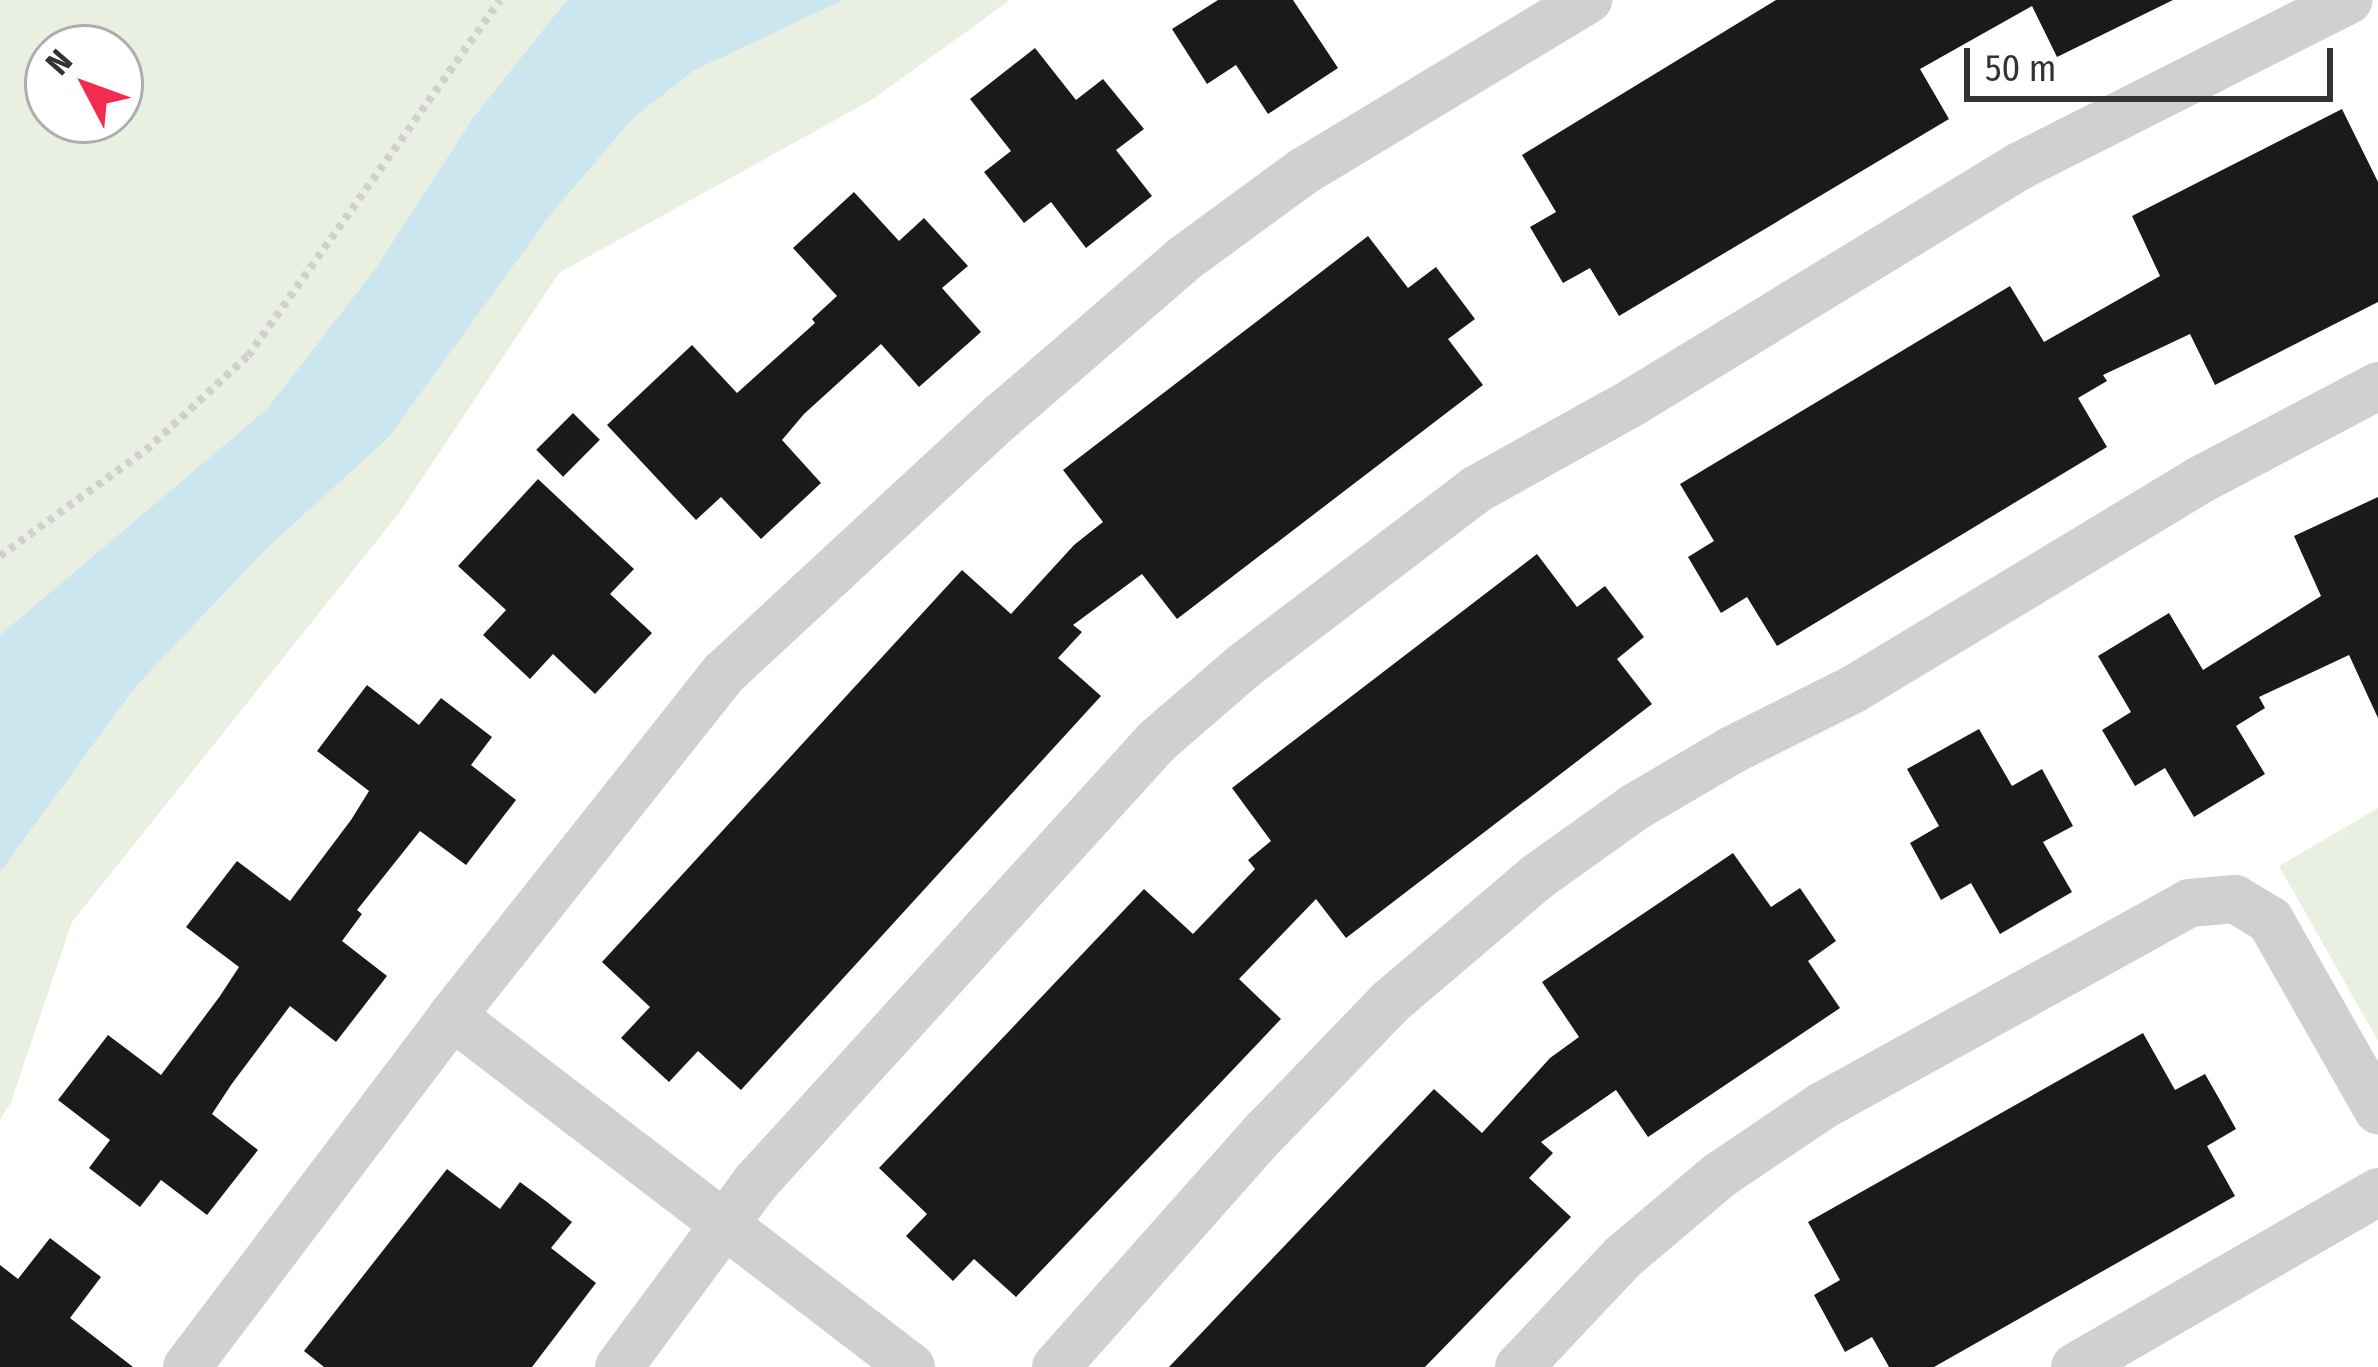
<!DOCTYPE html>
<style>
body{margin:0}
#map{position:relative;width:2378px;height:1367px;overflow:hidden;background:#fff;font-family:"Fira Sans Condensed",sans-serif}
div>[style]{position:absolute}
.green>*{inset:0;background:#eaf0e1}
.water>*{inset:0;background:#cce6f0}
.building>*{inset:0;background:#1a1a1a;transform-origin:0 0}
.path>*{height:8px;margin-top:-4px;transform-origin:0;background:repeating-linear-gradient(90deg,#d0d0d0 0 6px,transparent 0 12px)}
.street>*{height:48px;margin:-24px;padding:0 24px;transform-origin:24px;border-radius:24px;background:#d0d0d0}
span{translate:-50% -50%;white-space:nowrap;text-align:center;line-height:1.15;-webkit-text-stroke:12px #fff;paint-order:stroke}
.north{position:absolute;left:24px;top:24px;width:120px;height:120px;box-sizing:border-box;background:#fff;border:3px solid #adadad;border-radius:50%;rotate:311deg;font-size:33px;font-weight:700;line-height:48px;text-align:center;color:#333}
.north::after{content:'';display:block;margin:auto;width:42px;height:54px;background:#f22c50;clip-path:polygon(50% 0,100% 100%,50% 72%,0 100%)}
.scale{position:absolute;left:1964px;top:48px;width:369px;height:54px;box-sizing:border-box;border:6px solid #333;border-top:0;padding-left:15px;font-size:36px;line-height:42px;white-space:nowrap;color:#333;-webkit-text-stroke:9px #fff;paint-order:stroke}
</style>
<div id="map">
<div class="green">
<div style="clip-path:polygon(evenodd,0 0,1010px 0,873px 99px,559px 273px,399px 513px,72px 922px,11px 1102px,0 1120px,0 0,48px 48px,120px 48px,120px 120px,48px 120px,48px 48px)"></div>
<div style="clip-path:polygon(2378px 808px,2378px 1041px,2279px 866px)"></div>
</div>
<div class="water">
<div style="clip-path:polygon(567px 0,843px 0,693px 71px,633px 118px,551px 214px,388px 438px,265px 550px,136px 686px,0 872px,0 635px,267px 409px,376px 268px,473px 118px)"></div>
</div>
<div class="building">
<div style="clip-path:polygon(1218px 0,1293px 0,1338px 68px,1268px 114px,1236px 65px,1207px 84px,1172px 29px)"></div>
<div style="clip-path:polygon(1776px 0,2173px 0,2057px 57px,2032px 6px,1920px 69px,1949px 119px,1619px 316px,1590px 268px,1563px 283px,1530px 227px,1556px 212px,1522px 155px)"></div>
<div style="clip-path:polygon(1035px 48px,1076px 100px,1103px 79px,1144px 129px,1116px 150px,1152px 196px,1086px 248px,1051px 202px,1024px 223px,984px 172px,1011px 151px,970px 99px)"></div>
<div style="clip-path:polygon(2342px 109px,2378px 182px,2378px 302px,2215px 385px,2190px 334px,2103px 375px,2107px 381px,2078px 398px,2107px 447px,1777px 646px,1747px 597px,1721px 613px,1688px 557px,1714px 541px,1680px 484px,2010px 286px,2044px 342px,2160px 276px,2132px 216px)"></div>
<div style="clip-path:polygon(854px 192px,899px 241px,924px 218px,968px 266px,942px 288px,981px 332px,919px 387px,881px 344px,804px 414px,782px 440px,821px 483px,761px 539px,721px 497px,696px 520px,607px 425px,692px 345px,737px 393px,815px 323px,812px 319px,837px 296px,793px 248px)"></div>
<div style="clip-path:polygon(1368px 236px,1408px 288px,1436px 267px,1475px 319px,1448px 339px,1483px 385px,1177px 619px,1142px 574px,1073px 625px,1082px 632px,1058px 658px,1101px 696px,741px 1090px,698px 1051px,669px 1082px,621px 1038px,650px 1007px,602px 962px,962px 570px,1011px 614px,1074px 545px,1103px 522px,1063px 470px)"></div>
<div style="left:573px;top:413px;width:38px;height:52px;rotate:45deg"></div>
<div style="clip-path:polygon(538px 479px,634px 569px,610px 594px,652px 633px,595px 694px,553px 654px,530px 679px,483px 635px,506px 610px,458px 566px)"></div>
<div style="clip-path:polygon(2378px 497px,2378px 718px,2349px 655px,2259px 697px,2265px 708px,2236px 726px,2265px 774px,2194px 817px,2165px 768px,2135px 786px,2102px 730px,2131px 712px,2098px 656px,2169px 613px,2203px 670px,2321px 596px,2294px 536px)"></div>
<div style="clip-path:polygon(1537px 554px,1577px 607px,1605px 586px,1644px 637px,1617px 659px,1652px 704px,1346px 938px,1316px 899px,1239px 979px,1281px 1019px,1224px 1079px,1016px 1297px,974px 1259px,953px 1281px,906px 1236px,927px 1214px,879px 1168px,1144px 889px,1193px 934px,1255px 869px,1248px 860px,1271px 841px,1232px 788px)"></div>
<div style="clip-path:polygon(367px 685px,419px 725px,441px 698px,492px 737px,471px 765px,516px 800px,466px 865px,420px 831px,357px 910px,362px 914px,342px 941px,387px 976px,336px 1042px,290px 1006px,231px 1085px,212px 1114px,258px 1150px,207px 1215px,161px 1180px,140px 1207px,89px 1168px,110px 1140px,58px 1100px,108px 1035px,161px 1075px,220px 996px,239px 967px,186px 927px,237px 861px,290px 901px,351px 820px,369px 791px,317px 751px)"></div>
<div style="clip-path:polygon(1979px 729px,2012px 786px,2042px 769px,2073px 826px,2043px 842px,2072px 892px,2000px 934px,1971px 883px,1941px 900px,1910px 843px,1939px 826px,1907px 769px)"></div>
<div style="clip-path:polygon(1733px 853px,1771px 907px,1800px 888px,1836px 941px,1808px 961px,1840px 1008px,1648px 1137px,1616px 1090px,1541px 1142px,1553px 1153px,1529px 1178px,1571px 1217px,1425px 1367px,1169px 1367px,1434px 1089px,1482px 1133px,1550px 1058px,1579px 1037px,1542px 982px)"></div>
<div style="clip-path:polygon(2143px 1033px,2175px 1090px,2205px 1074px,2221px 1102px,2236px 1129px,2207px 1146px,2235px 1196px,1934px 1367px,1889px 1367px,1872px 1337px,1845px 1352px,1814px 1295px,1840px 1280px,1808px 1222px)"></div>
<div style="clip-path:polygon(447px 1169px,500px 1209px,520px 1182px,547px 1202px,572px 1222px,551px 1248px,596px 1283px,532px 1367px,324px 1367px,304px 1351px)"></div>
<div style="clip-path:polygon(50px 1238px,101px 1277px,70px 1318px,133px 1367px,0 1367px,0 1265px,18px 1279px)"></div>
</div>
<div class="path">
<div style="left:0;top:556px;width:180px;rotate:-36deg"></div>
<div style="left:146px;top:450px;width:139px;rotate:-42.7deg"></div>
<div style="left:248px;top:356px;width:436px;rotate:-54.7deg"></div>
</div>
<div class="street">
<div style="left:452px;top:1016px;width:578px;rotate:37.41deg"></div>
<div style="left:187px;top:1367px;width:440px;rotate:-52.9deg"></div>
<div style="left:452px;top:1016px;width:438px;rotate:-51.6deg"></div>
<div style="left:724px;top:673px;width:379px;rotate:-42.8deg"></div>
<div style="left:1002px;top:416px;width:242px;rotate:-40.8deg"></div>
<div style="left:1185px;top:258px;width:147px;rotate:-36.2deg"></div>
<div style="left:1304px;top:171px;width:332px;rotate:-31.1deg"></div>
<div style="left:619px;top:1367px;width:229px;rotate:-53.5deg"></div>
<div style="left:755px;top:1183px;width:597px;rotate:-47.71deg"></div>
<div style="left:1157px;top:741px;width:116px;rotate:-40.8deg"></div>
<div style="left:1245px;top:665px;width:291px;rotate:-37.2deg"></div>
<div style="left:1477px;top:489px;width:179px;rotate:-29.1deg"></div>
<div style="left:1633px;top:402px;width:453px;rotate:-31.4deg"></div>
<div style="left:2020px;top:166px;width:368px;rotate:-26.8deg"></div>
<div style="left:1056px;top:1367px;width:314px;rotate:-48.4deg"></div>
<div style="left:1265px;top:1132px;width:179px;rotate:-46.1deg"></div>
<div style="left:1389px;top:1003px;width:194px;rotate:-40.4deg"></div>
<div style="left:1537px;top:877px;width:120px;rotate:-35.5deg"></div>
<div style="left:1635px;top:807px;width:113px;rotate:-30.4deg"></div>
<div style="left:1732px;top:750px;width:134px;rotate:-26.6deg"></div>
<div style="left:1852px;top:690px;width:404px;rotate:-31.1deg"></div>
<div style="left:2198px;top:481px;width:204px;rotate:-27.8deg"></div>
<div style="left:1519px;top:1367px;width:153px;rotate:-46.6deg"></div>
<div style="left:1624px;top:1256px;width:126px;rotate:-40.2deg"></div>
<div style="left:1720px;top:1175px;width:123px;rotate:-34.1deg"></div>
<div style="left:1822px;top:1106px;width:419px;rotate:-28.9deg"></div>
<div style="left:2189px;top:903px;width:46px;rotate:-5deg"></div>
<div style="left:2235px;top:899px;width:41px;rotate:31deg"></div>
<div style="left:2270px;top:920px;width:219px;rotate:60.4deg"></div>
<div style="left:2075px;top:1367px;width:350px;rotate:-30deg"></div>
</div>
<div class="north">N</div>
<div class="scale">50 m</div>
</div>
